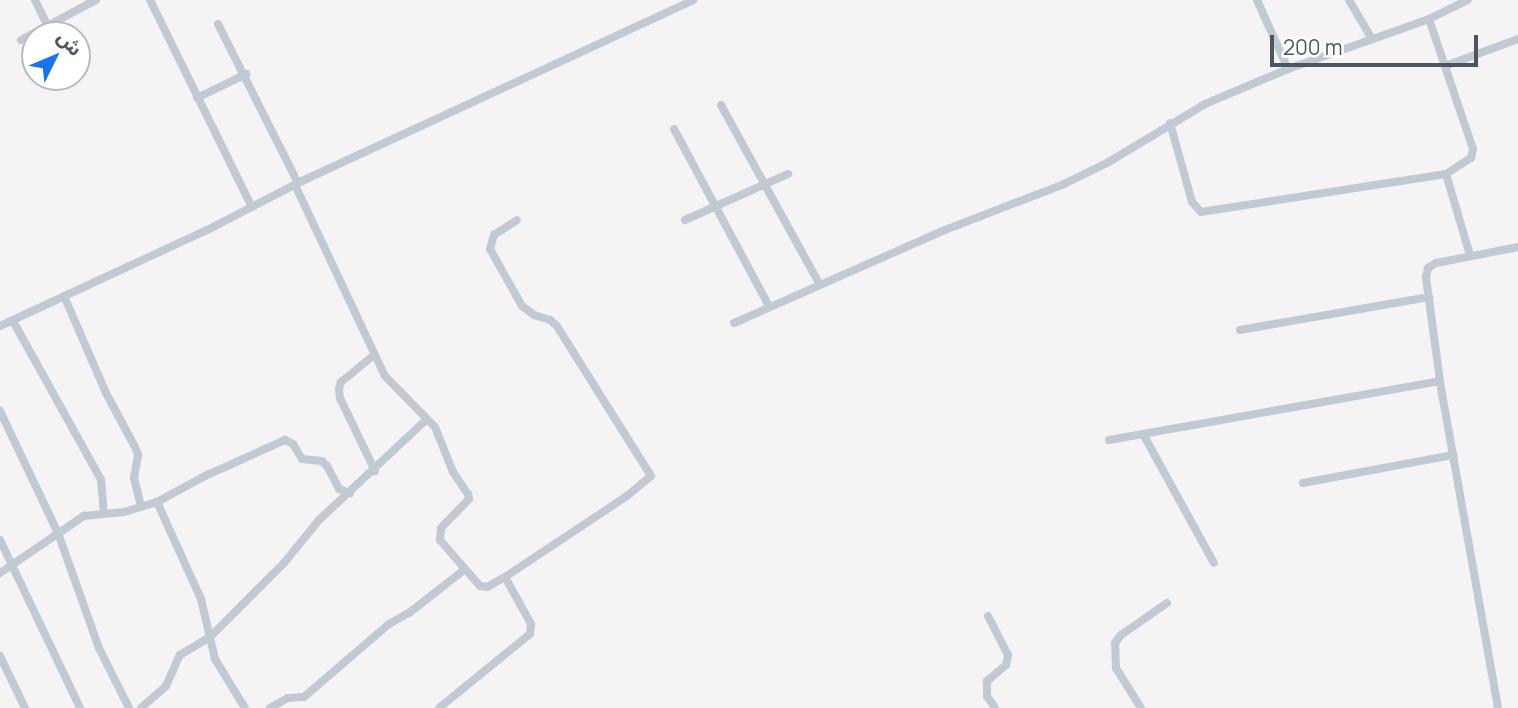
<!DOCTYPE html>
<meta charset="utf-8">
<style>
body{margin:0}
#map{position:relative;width:1518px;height:708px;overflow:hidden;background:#f5f3f3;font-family:Manrope,"Noto Sans Arabic",sans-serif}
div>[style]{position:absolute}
.street>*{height:8px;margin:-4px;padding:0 4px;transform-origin:4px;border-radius:4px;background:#c1cad2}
span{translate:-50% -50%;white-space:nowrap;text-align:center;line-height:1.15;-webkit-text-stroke:5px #fff;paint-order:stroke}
.north{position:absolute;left:21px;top:21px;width:70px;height:70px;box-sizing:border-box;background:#fff;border:2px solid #b7bbc0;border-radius:50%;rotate:47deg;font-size:19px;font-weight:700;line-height:28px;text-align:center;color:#4a5661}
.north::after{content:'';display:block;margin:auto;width:24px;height:32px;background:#1a73e8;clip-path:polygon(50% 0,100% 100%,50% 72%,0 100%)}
.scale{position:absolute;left:1270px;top:35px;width:208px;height:32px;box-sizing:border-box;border:4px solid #4a5661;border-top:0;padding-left:9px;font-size:21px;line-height:24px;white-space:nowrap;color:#4a5661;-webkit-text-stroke:5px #fff;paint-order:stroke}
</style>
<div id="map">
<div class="street">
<div style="left:35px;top:0;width:28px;rotate:64deg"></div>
<div style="left:150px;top:0;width:231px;rotate:63.8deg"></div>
<div style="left:1257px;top:0;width:76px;rotate:65.8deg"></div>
<div style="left:1349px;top:0;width:45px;rotate:59.5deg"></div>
<div style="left:218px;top:24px;width:178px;rotate:63.3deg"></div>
<div style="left:21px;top:40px;width:85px;rotate:-28.1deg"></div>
<div style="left:1445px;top:66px;width:78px;rotate:-20.3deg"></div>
<div style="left:197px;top:98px;width:55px;rotate:-26.1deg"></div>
<div style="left:721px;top:105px;width:205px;rotate:61.2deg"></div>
<div style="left:1170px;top:123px;width:82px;rotate:74.4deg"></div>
<div style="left:1192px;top:202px;width:13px;rotate:48deg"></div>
<div style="left:1201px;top:212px;width:248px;rotate:-8.8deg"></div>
<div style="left:1446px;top:174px;width:30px;rotate:-33deg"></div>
<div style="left:1471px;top:158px;width:9px;rotate:-77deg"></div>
<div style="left:1473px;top:149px;width:137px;rotate:-108.7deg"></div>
<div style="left:674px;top:129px;width:201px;rotate:61.8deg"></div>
<div style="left:1446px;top:174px;width:84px;rotate:73.5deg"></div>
<div style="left:295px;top:185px;width:211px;rotate:64.8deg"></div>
<div style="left:385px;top:376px;width:71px;rotate:45.6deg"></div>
<div style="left:435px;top:427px;width:48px;rotate:68.2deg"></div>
<div style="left:453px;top:472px;width:27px;rotate:56deg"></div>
<div style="left:468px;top:494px;width:5px;rotate:79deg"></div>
<div style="left:469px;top:499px;width:40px;rotate:134deg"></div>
<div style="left:441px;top:528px;width:12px;rotate:95deg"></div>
<div style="left:440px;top:540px;width:61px;rotate:49deg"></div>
<div style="left:480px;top:586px;width:7px;rotate:8deg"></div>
<div style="left:487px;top:587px;width:21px;rotate:-29deg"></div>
<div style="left:505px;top:577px;width:54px;rotate:61deg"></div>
<div style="left:531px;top:624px;width:10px;rotate:96deg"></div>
<div style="left:530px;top:634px;width:117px;rotate:140.9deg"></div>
<div style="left:685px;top:220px;width:113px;rotate:-24.1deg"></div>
<div style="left:64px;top:296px;width:106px;rotate:66.6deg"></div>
<div style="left:106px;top:393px;width:61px;rotate:61.8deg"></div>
<div style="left:135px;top:447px;width:9px;rotate:69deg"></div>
<div style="left:138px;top:455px;width:23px;rotate:100deg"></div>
<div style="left:134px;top:478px;width:30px;rotate:76deg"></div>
<div style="left:13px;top:321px;width:182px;rotate:61deg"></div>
<div style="left:101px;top:480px;width:33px;rotate:85deg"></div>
<div style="left:734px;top:323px;width:231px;rotate:-23.8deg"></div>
<div style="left:945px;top:230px;width:128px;rotate:-21.1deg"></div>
<div style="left:1064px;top:184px;width:48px;rotate:-26deg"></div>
<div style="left:1107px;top:163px;width:114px;rotate:-31deg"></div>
<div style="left:1205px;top:104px;width:90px;rotate:-22.9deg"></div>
<div style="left:1288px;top:69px;width:150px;rotate:-19.5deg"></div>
<div style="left:1429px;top:19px;width:43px;rotate:-26deg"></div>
<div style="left:0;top:326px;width:235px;rotate:-24.9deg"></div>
<div style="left:213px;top:227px;width:100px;rotate:-27.3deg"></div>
<div style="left:302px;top:181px;width:431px;rotate:-24.8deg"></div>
<div style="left:1240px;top:330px;width:192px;rotate:-9.9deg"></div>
<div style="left:374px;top:355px;width:43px;rotate:140.7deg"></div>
<div style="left:341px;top:382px;width:7px;rotate:106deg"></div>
<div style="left:339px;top:389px;width:9px;rotate:84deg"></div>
<div style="left:340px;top:398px;width:81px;rotate:64.4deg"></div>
<div style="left:0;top:411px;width:135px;rotate:64.6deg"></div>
<div style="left:58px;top:533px;width:122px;rotate:70.4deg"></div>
<div style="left:99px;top:648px;width:67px;rotate:63.4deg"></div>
<div style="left:1143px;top:434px;width:147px;rotate:61.2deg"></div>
<div style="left:1109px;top:440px;width:336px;rotate:-10.1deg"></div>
<div style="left:1303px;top:483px;width:153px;rotate:-10.6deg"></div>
<div style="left:157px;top:502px;width:55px;rotate:-28.4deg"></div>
<div style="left:205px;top:476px;width:88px;rotate:-24.2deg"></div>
<div style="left:285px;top:440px;width:9px;rotate:27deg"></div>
<div style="left:293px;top:444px;width:17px;rotate:59deg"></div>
<div style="left:302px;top:459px;width:20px;rotate:6deg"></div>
<div style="left:322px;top:461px;width:7px;rotate:45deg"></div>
<div style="left:327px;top:466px;width:26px;rotate:62deg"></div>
<div style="left:339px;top:489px;width:12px;rotate:20deg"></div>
<div style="left:0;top:540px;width:186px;rotate:64.5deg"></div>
<div style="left:0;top:573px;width:102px;rotate:-34.2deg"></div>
<div style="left:84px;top:516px;width:40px;rotate:-5.7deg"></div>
<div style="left:124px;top:512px;width:34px;rotate:-17deg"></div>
<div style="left:157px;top:502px;width:107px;rotate:65.6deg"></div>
<div style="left:201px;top:599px;width:62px;rotate:76.9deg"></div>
<div style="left:215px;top:659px;width:57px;rotate:58.5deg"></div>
<div style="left:505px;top:577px;width:146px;rotate:-33.6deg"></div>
<div style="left:627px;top:496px;width:31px;rotate:-40deg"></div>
<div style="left:651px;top:476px;width:177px;rotate:-122.1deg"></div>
<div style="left:557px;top:326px;width:9px;rotate:-139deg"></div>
<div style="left:550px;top:320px;width:17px;rotate:-163deg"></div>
<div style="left:534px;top:315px;width:15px;rotate:-143deg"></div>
<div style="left:522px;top:306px;width:65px;rotate:-119.3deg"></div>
<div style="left:490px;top:249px;width:15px;rotate:-74deg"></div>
<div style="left:494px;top:235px;width:27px;rotate:-33deg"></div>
<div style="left:988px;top:616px;width:44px;rotate:62.9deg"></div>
<div style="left:1008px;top:655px;width:10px;rotate:101deg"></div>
<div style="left:1006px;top:665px;width:25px;rotate:140deg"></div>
<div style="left:987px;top:681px;width:15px;rotate:90deg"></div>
<div style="left:987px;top:696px;width:14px;rotate:56deg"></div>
<div style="left:0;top:656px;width:58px;rotate:64.3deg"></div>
<div style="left:141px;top:708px;width:33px;rotate:-41deg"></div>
<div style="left:166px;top:686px;width:34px;rotate:-66deg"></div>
<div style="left:180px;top:655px;width:35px;rotate:-31deg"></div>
<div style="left:210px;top:637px;width:105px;rotate:-45deg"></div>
<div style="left:284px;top:563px;width:55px;rotate:-50.9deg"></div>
<div style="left:319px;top:520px;width:148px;rotate:-43.1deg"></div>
<div style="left:270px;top:708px;width:21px;rotate:-29deg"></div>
<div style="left:288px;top:698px;width:16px;rotate:-4deg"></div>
<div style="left:304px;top:697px;width:112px;rotate:-40.7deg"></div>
<div style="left:389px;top:624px;width:23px;rotate:-29deg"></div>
<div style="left:409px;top:613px;width:70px;rotate:-38deg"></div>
<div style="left:1141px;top:708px;width:47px;rotate:-122deg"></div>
<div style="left:1116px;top:668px;width:25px;rotate:-92deg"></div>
<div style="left:1115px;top:643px;width:10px;rotate:-53deg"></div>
<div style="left:1121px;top:635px;width:56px;rotate:-34.8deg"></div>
<div style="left:1498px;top:708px;width:332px;rotate:-100.1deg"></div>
<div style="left:1440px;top:381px;width:105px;rotate:-97.7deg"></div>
<div style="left:1426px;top:277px;width:9px;rotate:-77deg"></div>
<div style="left:1428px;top:268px;width:9px;rotate:-32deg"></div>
<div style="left:1436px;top:263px;width:84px;rotate:-11deg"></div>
</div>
<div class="north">ش</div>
<div class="scale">200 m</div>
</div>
